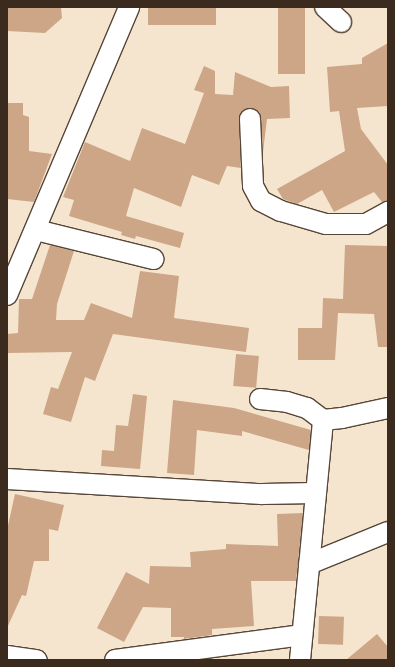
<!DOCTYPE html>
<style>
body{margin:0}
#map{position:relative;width:395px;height:667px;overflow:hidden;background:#f6e5ce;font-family:Kalam,sans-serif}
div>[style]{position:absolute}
.building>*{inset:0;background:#cca687;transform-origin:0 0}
.roads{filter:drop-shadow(1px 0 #574638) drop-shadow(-1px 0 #574638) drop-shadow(0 1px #574638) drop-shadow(0 -1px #574638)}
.minor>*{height:20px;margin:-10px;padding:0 10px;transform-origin:10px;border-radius:10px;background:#fff}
span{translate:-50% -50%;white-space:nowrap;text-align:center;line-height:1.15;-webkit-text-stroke:3.5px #fff;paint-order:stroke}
.frame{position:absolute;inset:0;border:8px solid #3b2a1e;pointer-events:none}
</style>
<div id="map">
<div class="building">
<div style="clip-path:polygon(7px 7px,61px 7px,62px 18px,45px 33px,7px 31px)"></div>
<div style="left:148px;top:7px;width:68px;height:18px"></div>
<div style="left:278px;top:7px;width:27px;height:67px"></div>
<div style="clip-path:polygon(388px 43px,388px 106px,357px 108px,361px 129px,388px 165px,388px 201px,382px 202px,374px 192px,334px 212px,322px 190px,297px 204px,283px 199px,277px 189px,345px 151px,339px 111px,330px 112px,327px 67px,362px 64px,362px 58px)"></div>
<div style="clip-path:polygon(204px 66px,215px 71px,215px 94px,233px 95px,235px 72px,271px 87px,289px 86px,290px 118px,267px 119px,263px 152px,260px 113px,255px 109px,244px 110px,239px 120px,241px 168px,227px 166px,219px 185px,192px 175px,181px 207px,134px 188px,126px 216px,184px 233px,180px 248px,136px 236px,135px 239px,121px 235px,122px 232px,69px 216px,74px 200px,63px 197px,85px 142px,130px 161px,142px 128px,185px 144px,204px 93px,194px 90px)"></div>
<div style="clip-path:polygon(7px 103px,23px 103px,23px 115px,29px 117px,29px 151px,52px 154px,34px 202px,7px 199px)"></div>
<div style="clip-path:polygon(50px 245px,74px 251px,57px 304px,56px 320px,84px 320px,91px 303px,132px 318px,140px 271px,179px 276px,174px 318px,249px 328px,246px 352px,113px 334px,95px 381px,85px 377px,71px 422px,43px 414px,51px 387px,58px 389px,72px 352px,7px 353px,7px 334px,18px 333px,19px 299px,32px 299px)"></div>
<div style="clip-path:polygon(345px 245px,388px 246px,388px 347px,378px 347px,374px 314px,338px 313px,335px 360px,298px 360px,298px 328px,322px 328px,323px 298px,343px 299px)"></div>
<div style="left:236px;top:354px;width:23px;height:32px;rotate:5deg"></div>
<div style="clip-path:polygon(133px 394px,147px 396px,140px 469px,101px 466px,102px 450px,114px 451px,116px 425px,128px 426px)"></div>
<div style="clip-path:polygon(173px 400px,234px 408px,311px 430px,309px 450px,242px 431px,242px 436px,197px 430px,194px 475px,167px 473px)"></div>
<div style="clip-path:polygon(15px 494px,64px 505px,58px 531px,49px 529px,49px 561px,34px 561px,26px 596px,22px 595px,7px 628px,7px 530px)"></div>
<div style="clip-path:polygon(303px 513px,296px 581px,251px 581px,254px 626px,212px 629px,212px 635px,184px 639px,184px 637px,171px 637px,171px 608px,143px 607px,124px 642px,97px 628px,126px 572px,149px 584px,150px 566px,191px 567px,190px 552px,226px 549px,226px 544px,278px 546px,277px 514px)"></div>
<div style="left:319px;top:616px;width:25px;height:28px;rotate:2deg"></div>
<div style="clip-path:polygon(377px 634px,388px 647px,388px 660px,346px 660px)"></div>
</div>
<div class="roads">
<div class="minor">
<div style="left:325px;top:7px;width:22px;rotate:43deg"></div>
<div style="left:250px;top:119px;width:67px;rotate:87.4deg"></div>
<div style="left:253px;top:186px;width:17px;rotate:62deg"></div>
<div style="left:261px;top:201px;width:22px;rotate:27deg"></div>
<div style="left:281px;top:211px;width:47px;rotate:16.1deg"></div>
<div style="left:326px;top:224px;width:40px"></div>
<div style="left:366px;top:224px;width:25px;rotate:-29deg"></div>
<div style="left:36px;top:230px;width:121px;rotate:13.9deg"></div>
<div style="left:7px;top:295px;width:313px;rotate:-67deg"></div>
<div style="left:260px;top:399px;width:27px;rotate:6deg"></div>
<div style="left:287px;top:402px;width:21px;rotate:17deg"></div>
<div style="left:307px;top:408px;width:20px;rotate:37deg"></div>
<div style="left:323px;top:420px;width:19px;rotate:-6deg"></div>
<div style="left:342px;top:418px;width:47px;rotate:-12.3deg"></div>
<div style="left:7px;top:479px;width:255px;rotate:3.4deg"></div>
<div style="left:262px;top:494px;width:53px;rotate:-1.1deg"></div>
<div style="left:309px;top:564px;width:85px;rotate:-22.1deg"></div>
<div style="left:7px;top:656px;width:30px;rotate:8deg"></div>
<div style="left:115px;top:660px;width:189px;rotate:-7.6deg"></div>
<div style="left:300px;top:660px;width:241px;rotate:-84.5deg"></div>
</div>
</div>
<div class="frame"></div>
</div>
